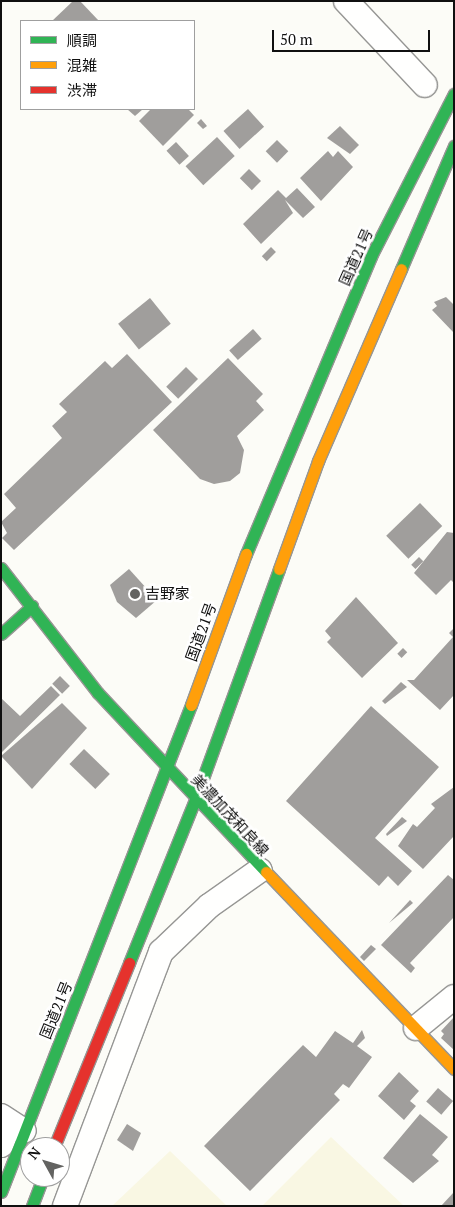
<!DOCTYPE html>
<meta charset="utf-8">
<style>
body{margin:0}
#map{position:relative;width:455px;height:1207px;overflow:hidden;background:#fcfcf7;font-family:"PT Serif","Noto Sans JP",serif}
div>[style]{position:absolute}
.farmland>*{inset:0;background:#f9f7e3}
.building>*{inset:0;background:#a09e9c;transform-origin:0 0}
.roads{filter:drop-shadow(1px 0 #969694) drop-shadow(-1px 0 #969694) drop-shadow(0 1px #969694) drop-shadow(0 -1px #969694)}
.street>*{height:24px;margin:-12px;padding:0 12px;transform-origin:12px;border-radius:12px;background:#fffffe}
.fast>*{height:11px;margin:-5.5px;padding:0 5.5px;transform-origin:5.5px;border-radius:5.5px;background:#30b455}
.slow>*{height:11px;margin:-5.5px;padding:0 5.5px;transform-origin:5.5px;border-radius:5.5px;background:#ff9f0a}
.jam>*{height:11px;margin:-5.5px;padding:0 5.5px;transform-origin:5.5px;border-radius:5.5px;background:#e5322d}
.dots>*{width:14px;height:14px;translate:-50% -50%;box-sizing:border-box;border:2px solid #fff;border-radius:50%}
span{translate:-50% -50%;white-space:nowrap;text-align:center;line-height:1.15;-webkit-text-stroke:5px #fff;paint-order:stroke}
.street-label{font-size:15px;color:#101010}
.poi-label{font-size:15px;color:#101010}
.left{translate:0 -50%;text-align:left}
.frame{position:absolute;inset:0;border:2px solid #101010;pointer-events:none}
.legend{position:absolute;left:20px;top:20px;width:175px;height:90px;box-sizing:border-box;background:#fff;border:1px solid #9f9f9f;margin:0;padding:6px 9px;list-style:none;font-size:15px;color:#101010}
.legend li{display:flex;align-items:center;gap:10px;height:25px}
.legend b{width:25px;border:1px solid #9f9f9f}
.north{position:absolute;left:20px;top:1137px;width:50px;height:50px;box-sizing:border-box;background:#fff;border:1px solid #9f9f9f;border-radius:50%;rotate:309deg;font-size:14px;font-weight:700;line-height:20px;text-align:center;color:#101010}
.north::after{content:'';display:block;margin:auto;width:18px;height:22px;background:#636361;clip-path:polygon(50% 0,100% 100%,50% 72%,0 100%)}
.scale{position:absolute;left:272px;top:30px;width:158px;height:22px;box-sizing:border-box;border:2px solid #101010;border-top:0;padding-left:6px;font-size:15px;line-height:18px;white-space:nowrap;color:#101010;-webkit-text-stroke:4px #fff;paint-order:stroke}
</style>
<div id="map">
<div class="farmland">
<div style="clip-path:polygon(331px 1137px,404px 1206px,262px 1206px)"></div>
<div style="clip-path:polygon(170px 1151px,227px 1206px,112px 1206px)"></div>
</div>
<div class="building">
<div style="clip-path:polygon(73px 1px,80px 1px,99px 21px,52px 21px)"></div>
<div style="clip-path:polygon(127px 109px,143px 109px,135px 116px)"></div>
<div style="clip-path:polygon(151px 109px,188px 109px,194px 115px,163px 146px,139px 121px)"></div>
<div style="left:248px;top:109px;width:24px;height:33px;rotate:48deg"></div>
<div style="clip-path:polygon(201px 119px,207px 126px,203px 129px,197px 123px)"></div>
<div style="clip-path:polygon(340px 126px,359px 145px,350px 154px,327px 138px)"></div>
<div style="left:217px;top:137px;width:26px;height:43px;rotate:47deg"></div>
<div style="left:277px;top:140px;width:16px;height:16px;rotate:45deg"></div>
<div style="left:176px;top:142px;width:19px;height:13px;rotate:47deg"></div>
<div style="clip-path:polygon(328px 151px,333px 157px,338px 151px,353px 167px,321px 201px,300px 178px)"></div>
<div style="left:249px;top:169px;width:17px;height:13px;rotate:45deg"></div>
<div style="clip-path:polygon(297px 188px,315px 207px,303px 218px,285px 200px,293px 213px,261px 244px,243px 224px,278px 190px,286px 198px)"></div>
<div style="left:271px;top:247px;width:7px;height:13px;rotate:45deg"></div>
<div style="clip-path:polygon(446px 297px,454px 305px,454px 333px,432px 310px,437px 306px,434px 302px)"></div>
<div style="left:150px;top:298px;width:33px;height:41px;rotate:51deg"></div>
<div style="left:253px;top:329px;width:13px;height:32px;rotate:48deg"></div>
<div style="clip-path:polygon(127px 354px,172px 402px,14px 550px,2px 538px,7px 533px,1px 522px,16px 508px,4px 494px,62px 438px,52px 426px,67px 412px,59px 404px,105px 361px,112px 368px)"></div>
<div style="clip-path:polygon(228px 358px,263px 394px,256px 401px,264px 410px,237px 436px,244px 450px,240px 473px,230px 481px,214px 484px,200px 479px,153px 430px)"></div>
<div style="left:186px;top:367px;width:17px;height:28px;rotate:45deg"></div>
<div style="left:420px;top:503px;width:32px;height:47px;rotate:46deg"></div>
<div style="clip-path:polygon(447px 532px,454px 533px,454px 583px,451px 580px,436px 595px,414px 573px)"></div>
<div style="left:419px;top:557px;width:6px;height:11px;rotate:45deg"></div>
<div style="clip-path:polygon(129px 569px,157px 600px,136px 618px,117px 602px,110px 585px)"></div>
<div style="clip-path:polygon(356px 597px,398px 643px,362px 678px,327px 642px,331px 638px,325px 631px)"></div>
<div style="clip-path:polygon(454px 628px,454px 695px,440px 710px,407px 680px,414px 680px,453px 637px,449px 633px)"></div>
<div style="left:403px;top:648px;width:6px;height:8px;rotate:45deg"></div>
<div style="left:60px;top:676px;width:14px;height:11px;rotate:45deg"></div>
<div style="clip-path:polygon(401px 682px,407px 687px,385px 704px,382px 701px)"></div>
<div style="clip-path:polygon(51px 686px,60px 695px,1px 753px,1px 698px,20px 716px)"></div>
<div style="clip-path:polygon(62px 703px,87px 728px,32px 789px,1px 756px)"></div>
<div style="clip-path:polygon(371px 706px,439px 767px,375px 838px,412px 871px,398px 886px,388px 876px,379px 886px,286px 801px)"></div>
<div style="left:84px;top:749px;width:36px;height:21px;rotate:44deg"></div>
<div style="clip-path:polygon(454px 787px,454px 836px,423px 869px,398px 846px,413px 824px,417px 827px,435px 808px,431px 804px)"></div>
<div style="clip-path:polygon(402px 817px,407px 821px,387px 836px,386px 834px)"></div>
<div style="clip-path:polygon(448px 875px,454px 880px,454px 917px,410px 963px,415px 968px,411px 973px,381px 945px)"></div>
<div style="clip-path:polygon(410px 900px,413px 903px,389px 923px)"></div>
<div style="clip-path:polygon(371px 945px,376px 949px,364px 961px,360px 957px)"></div>
<div style="clip-path:polygon(454px 1017px,454px 1050px,441px 1038px,444px 1034px,441px 1031px)"></div>
<div style="clip-path:polygon(362px 1030px,365px 1038px,357px 1046px,372px 1057px,349px 1088px,343px 1084px,334px 1094px,340px 1100px,250px 1191px,204px 1146px,303px 1045px,316px 1057px,335px 1031px,353px 1043px)"></div>
<div style="clip-path:polygon(399px 1072px,419px 1091px,410px 1101px,416px 1106px,404px 1120px,378px 1096px)"></div>
<div style="left:438px;top:1088px;width:20px;height:18px;rotate:41deg"></div>
<div style="clip-path:polygon(420px 1114px,448px 1137px,432px 1155px,439px 1161px,413px 1183px,383px 1158px)"></div>
<div style="clip-path:polygon(127px 1124px,141px 1133px,133px 1151px,117px 1140px)"></div>
<div style="clip-path:polygon(454px 1192px,454px 1206px,441px 1206px)"></div>
</div>
<div class="roads">
<div class="street">
<div style="left:346px;top:1px;width:115px;rotate:46.8deg"></div>
<div style="left:416px;top:1028px;width:49px;rotate:-39.2deg"></div>
<div style="left:1px;top:1116px;width:27px;rotate:33deg"></div>
<div style="left:1px;top:1145px;width:23px;rotate:-67deg"></div>
<div style="left:65px;top:1206px;width:272px;rotate:-69.3deg"></div>
<div style="left:161px;top:952px;width:66px;rotate:-43.8deg"></div>
<div style="left:209px;top:906px;width:62px;rotate:-35.2deg"></div>
</div>
<div class="fast">
<div style="left:401px;top:269px;width:134px;rotate:-66.7deg"></div>
<div style="left:246px;top:554px;width:323px;rotate:-67.2deg"></div>
<div style="left:371px;top:256px;width:182px;rotate:-62.9deg"></div>
<div style="left:1px;top:568px;width:158px;rotate:52.2deg"></div>
<div style="left:98px;top:693px;width:245px;rotate:46.8deg"></div>
<div style="left:1px;top:634px;width:42px;rotate:-42.1deg"></div>
<div style="left:129px;top:963px;width:176px;rotate:-68deg"></div>
<div style="left:195px;top:800px;width:246px;rotate:-70deg"></div>
<div style="left:1px;top:1192px;width:523px;rotate:-68.69deg"></div>
<div style="left:32px;top:1206px;width:31px;rotate:-69deg"></div>
</div>
<div class="slow">
<div style="left:279px;top:569px;width:115px;rotate:-70.1deg"></div>
<div style="left:318px;top:461px;width:209px;rotate:-66.6deg"></div>
<div style="left:191px;top:705px;width:161px;rotate:-70deg"></div>
<div style="left:266px;top:872px;width:272px;rotate:46.3deg"></div>
</div>
<div class="jam">
<div style="left:54px;top:1147px;width:199px;rotate:-67.8deg"></div>
</div>
</div>
<div class="dots">
<div style="left:135px;top:594px;background:#636361"></div>
</div>
<div class="street-label">
<span style="left:356px;top:257px;rotate:-66deg">国道21号</span>
<span style="left:201px;top:632px;rotate:-70deg">国道21号</span>
<span style="left:230px;top:815px;rotate:47deg">美濃加茂和良線</span>
<span style="left:56px;top:1010px;rotate:-68deg">国道21号</span>
</div>
<div class="poi-label">
<span class="left" style="left:145px;top:594px">吉野家</span>
</div>
<div class="frame"></div>
<ul class="legend">
<li><b style="height:6px;background:#30b455"></b>順調</li>
<li><b style="height:6px;background:#ff9f0a"></b>混雑</li>
<li><b style="height:6px;background:#e5322d"></b>渋滞</li>
</ul>
<div class="north">N</div>
<div class="scale">50 m</div>
</div>
